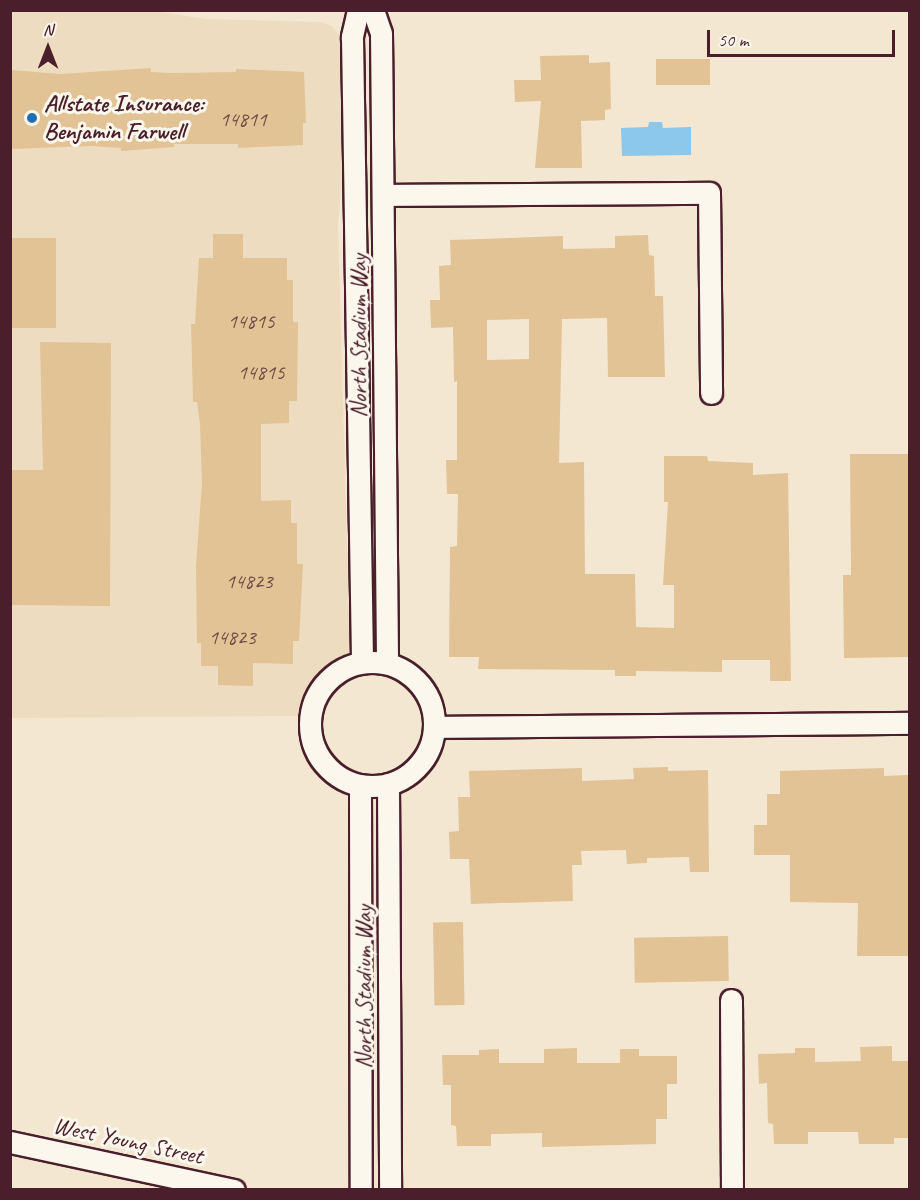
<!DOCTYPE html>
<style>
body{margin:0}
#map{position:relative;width:920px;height:1200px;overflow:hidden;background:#f3e7d2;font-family:Caveat,sans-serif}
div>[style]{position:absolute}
.built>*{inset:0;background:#eedcc0}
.water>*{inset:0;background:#8bc8eb}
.building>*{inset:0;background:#e1c395;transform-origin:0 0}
.roads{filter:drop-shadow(2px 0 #4a1f2b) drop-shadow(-2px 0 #4a1f2b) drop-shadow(0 2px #4a1f2b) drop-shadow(0 -2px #4a1f2b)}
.minor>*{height:21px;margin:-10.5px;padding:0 10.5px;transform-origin:10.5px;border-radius:10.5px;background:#fbf7ec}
.minor>.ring{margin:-10.5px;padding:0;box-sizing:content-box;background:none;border:21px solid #fbf7ec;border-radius:50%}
.dots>*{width:16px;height:16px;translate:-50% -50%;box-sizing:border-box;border:3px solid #fbf7ec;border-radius:50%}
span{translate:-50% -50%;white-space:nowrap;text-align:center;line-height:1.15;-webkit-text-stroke:6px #fbf7ec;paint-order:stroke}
.number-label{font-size:21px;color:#704846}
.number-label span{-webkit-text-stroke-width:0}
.poi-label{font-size:24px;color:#4a1f2b;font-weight:700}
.left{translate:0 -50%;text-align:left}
.street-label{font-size:24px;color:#4a1f2b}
.frame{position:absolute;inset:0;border:12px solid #4a1f2b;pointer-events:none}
.north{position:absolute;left:18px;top:18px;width:60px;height:60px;-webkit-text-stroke:4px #fbf7ec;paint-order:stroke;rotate:0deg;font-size:16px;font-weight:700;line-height:24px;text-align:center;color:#4a1f2b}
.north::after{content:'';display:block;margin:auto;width:21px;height:27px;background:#4a1f2b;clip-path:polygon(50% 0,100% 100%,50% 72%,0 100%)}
.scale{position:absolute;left:707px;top:30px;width:188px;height:27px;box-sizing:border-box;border:3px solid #4a1f2b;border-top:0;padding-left:8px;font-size:18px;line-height:21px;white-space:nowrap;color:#4a1f2b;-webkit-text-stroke:4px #fbf7ec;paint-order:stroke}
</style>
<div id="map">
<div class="built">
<div style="clip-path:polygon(150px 10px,205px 19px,321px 22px,332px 26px,341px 37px,343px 163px,338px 226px,350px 651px,308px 689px,300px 716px,11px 718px,10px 11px)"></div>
</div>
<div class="water">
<div style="clip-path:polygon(649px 122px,662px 122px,663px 128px,691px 127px,691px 155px,622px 156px,621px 128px,648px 127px)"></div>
</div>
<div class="building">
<div style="clip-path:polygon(589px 55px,589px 63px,610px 62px,611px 109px,605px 110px,605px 120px,581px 121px,582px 168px,535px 168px,541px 101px,515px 102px,514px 80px,541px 80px,540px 56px)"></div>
<div style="left:710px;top:59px;width:26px;height:54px;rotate:90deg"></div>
<div style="clip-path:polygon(151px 68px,151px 72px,173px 73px,236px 72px,236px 69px,304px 72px,306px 123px,303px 123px,303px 145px,238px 148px,238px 144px,174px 144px,174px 147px,121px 151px,121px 148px,91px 146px,10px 149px,10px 70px,61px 74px)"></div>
<div style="clip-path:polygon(213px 234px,243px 234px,243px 258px,287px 258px,287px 280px,293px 280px,293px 322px,298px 322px,297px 401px,289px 401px,289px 423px,261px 424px,261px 501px,291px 500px,291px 523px,297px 523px,297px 564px,303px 564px,299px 641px,293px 641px,293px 664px,253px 663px,253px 686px,218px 685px,218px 666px,201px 666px,201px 643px,197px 643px,196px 566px,202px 483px,200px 424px,197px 402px,193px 402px,191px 324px,195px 324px,199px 258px,213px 258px)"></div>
<div style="clip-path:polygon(evenodd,648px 235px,649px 255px,654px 256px,655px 296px,663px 296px,665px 377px,608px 377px,607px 318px,562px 319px,559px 463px,584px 462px,585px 574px,635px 574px,636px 627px,674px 628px,674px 585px,663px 585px,668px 502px,664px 502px,664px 456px,707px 456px,708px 461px,753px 463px,753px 475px,788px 473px,791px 681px,770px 681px,770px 660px,722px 660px,722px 672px,636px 671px,636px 676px,615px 676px,615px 670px,478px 669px,479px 657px,449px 657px,450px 547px,457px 546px,458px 494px,447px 494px,446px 460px,457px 460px,457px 381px,454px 382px,453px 327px,431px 328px,430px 300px,440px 300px,439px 266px,451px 265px,450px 240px,563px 236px,563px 249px,615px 248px,615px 236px,648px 235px,529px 319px,529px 359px,487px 360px,487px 320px,529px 319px)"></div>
<div style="left:10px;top:238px;width:46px;height:90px"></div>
<div style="clip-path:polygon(40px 342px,111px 343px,110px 606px,10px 605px,10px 470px,43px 470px)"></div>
<div style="clip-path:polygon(850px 454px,909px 454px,909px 657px,844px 658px,843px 575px,851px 575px)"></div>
<div style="clip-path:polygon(668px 767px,668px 771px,708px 770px,709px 872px,690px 872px,689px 857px,647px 858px,647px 863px,627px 864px,626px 850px,581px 851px,582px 865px,572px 865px,573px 901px,471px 904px,469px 859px,450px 859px,449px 832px,459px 831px,458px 797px,470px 797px,469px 771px,582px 768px,582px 781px,634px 779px,633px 768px)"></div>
<div style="clip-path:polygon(884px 768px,884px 776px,909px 775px,909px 956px,857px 956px,858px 903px,790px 902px,790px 855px,754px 855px,754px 825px,767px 825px,767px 794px,780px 794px,780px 771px)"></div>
<div style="left:463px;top:922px;width:83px;height:30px;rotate:89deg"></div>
<div style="left:728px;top:936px;width:45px;height:94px;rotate:89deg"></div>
<div style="clip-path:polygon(892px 1046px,892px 1061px,909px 1061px,909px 1138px,894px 1138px,894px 1144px,859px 1144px,858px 1132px,808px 1132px,808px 1144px,774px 1144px,773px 1124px,768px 1123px,767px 1083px,759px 1084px,758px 1054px,795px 1053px,795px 1048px,815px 1048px,815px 1062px,861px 1061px,860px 1047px)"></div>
<div style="clip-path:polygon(577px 1048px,577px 1063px,620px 1063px,620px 1049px,639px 1049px,639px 1056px,677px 1056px,677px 1084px,667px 1084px,667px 1119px,656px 1119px,656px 1144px,542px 1147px,542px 1133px,491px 1134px,491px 1146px,457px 1146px,456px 1126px,451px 1125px,451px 1085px,443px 1085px,442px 1055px,479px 1055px,479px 1050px,499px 1049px,499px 1063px,544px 1063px,544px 1049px)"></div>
</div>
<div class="roads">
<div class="minor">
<div style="left:358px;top:10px;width:28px;rotate:103deg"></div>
<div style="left:352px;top:37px;width:625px;rotate:89.08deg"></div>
<div style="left:373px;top:10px;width:24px;rotate:71deg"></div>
<div style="left:381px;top:33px;width:629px;rotate:89.45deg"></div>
<div style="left:384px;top:195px;width:325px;rotate:-0.4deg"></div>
<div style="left:709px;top:193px;width:200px;rotate:89.4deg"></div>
<div class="ring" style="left:310px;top:662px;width:103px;height:103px"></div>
<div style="left:434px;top:727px;width:476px;rotate:-0.5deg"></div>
<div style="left:388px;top:784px;width:406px;rotate:89.7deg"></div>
<div style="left:360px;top:785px;width:405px;rotate:89.9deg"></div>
<div style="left:731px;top:1000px;width:190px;rotate:89.7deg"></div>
<div style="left:10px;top:1142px;width:229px;rotate:12.1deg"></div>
</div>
</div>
<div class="dots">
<div style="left:32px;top:118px;background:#1f6fb2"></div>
</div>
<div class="number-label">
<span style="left:243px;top:119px">14811</span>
<span style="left:251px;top:321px">14815</span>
<span style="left:261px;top:372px">14815</span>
<span style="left:249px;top:581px">14823</span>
<span style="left:232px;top:637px">14823</span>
</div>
<div class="poi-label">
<span class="left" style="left:44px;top:118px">Allstate Insurance:<br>Benjamin Farwell</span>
</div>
<div class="street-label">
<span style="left:359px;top:336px;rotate:-90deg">North Stadium Way</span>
<span style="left:364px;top:987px;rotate:-90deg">North Stadium Way</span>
<span style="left:128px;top:1141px;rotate:12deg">West Young Street</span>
</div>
<div class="frame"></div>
<div class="north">N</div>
<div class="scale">50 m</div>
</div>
